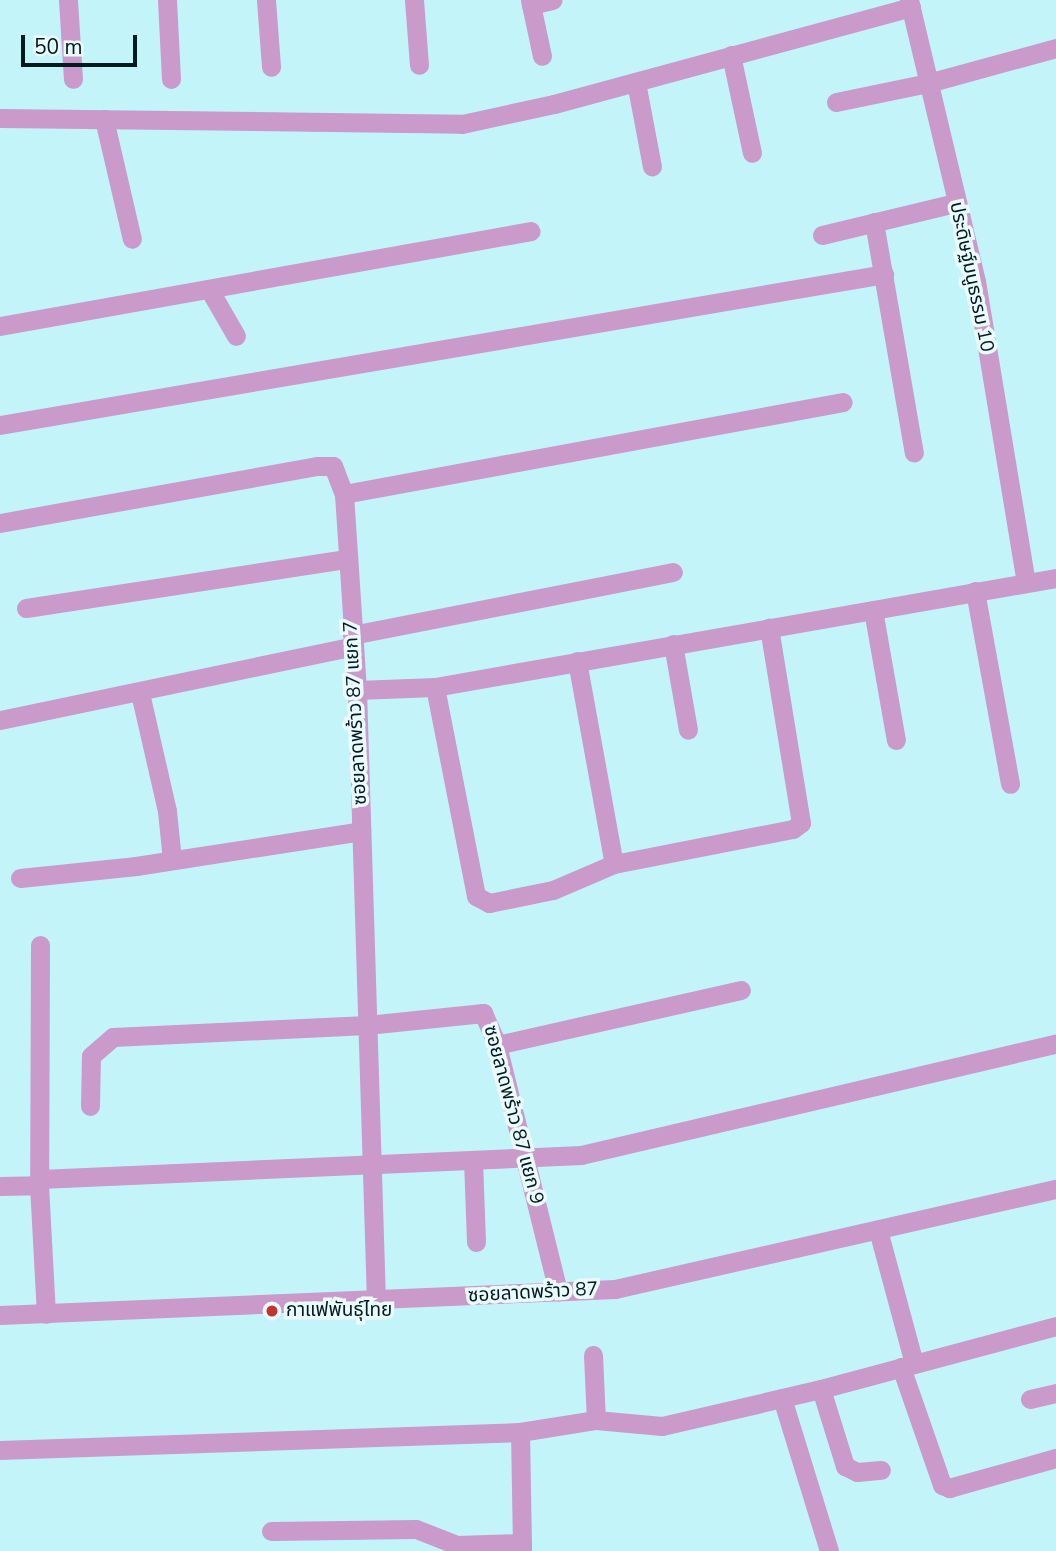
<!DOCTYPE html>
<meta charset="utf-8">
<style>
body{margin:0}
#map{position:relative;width:1056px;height:1551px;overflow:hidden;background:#c3f4fa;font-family:"Nunito Sans","Noto Sans Thai",sans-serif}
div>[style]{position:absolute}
.minor>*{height:19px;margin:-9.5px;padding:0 9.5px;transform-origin:9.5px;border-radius:9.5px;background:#c99aca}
.dots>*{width:19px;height:19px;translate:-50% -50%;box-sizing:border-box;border:4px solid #ebfafc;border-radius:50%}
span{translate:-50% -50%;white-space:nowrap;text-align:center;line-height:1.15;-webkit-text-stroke:7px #ebfafc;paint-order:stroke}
.street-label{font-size:19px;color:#001a1d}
.poi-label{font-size:19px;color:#001a1d}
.left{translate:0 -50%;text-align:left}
.scale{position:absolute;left:21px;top:35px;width:116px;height:32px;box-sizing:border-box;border:4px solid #001a1d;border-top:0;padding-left:9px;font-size:21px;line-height:24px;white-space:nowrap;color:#001a1d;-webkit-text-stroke:5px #ebfafc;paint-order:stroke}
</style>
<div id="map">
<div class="minor">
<div style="left:68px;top:0;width:79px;rotate:86.4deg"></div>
<div style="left:167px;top:0;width:79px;rotate:87.1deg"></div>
<div style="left:266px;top:0;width:67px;rotate:85.7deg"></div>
<div style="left:414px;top:0;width:65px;rotate:85.6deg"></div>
<div style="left:530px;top:0;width:57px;rotate:77.9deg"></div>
<div style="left:909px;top:0;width:289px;rotate:76.6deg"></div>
<div style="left:976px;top:281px;width:305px;rotate:80.6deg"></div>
<div style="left:531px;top:5px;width:22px;rotate:-13deg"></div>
<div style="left:731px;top:55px;width:100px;rotate:77.9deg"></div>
<div style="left:636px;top:82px;width:86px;rotate:79.3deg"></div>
<div style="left:836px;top:102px;width:94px;rotate:-11.7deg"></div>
<div style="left:928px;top:83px;width:133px;rotate:-15.3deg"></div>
<div style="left:0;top:118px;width:462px;rotate:0.7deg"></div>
<div style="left:462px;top:124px;width:94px;rotate:-12.3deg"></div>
<div style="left:554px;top:104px;width:370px;rotate:-15.2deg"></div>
<div style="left:104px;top:119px;width:123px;rotate:76.9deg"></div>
<div style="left:874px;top:222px;width:234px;rotate:80.2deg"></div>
<div style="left:822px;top:235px;width:137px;rotate:-13.5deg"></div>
<div style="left:209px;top:289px;width:54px;rotate:60.1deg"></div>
<div style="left:0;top:326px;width:539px;rotate:-10.14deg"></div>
<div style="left:0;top:425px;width:897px;rotate:-9.69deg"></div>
<div style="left:344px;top:494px;width:507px;rotate:-10.45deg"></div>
<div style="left:0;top:523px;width:322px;rotate:-10.2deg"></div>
<div style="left:317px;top:466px;width:16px"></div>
<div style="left:333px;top:466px;width:5px;rotate:68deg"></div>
<div style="left:335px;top:471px;width:25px;rotate:69deg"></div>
<div style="left:344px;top:494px;width:196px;rotate:86.2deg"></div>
<div style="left:357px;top:690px;width:610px;rotate:88.22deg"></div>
<div style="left:975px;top:591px;width:196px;rotate:79.7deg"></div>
<div style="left:26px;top:608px;width:326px;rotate:-8.7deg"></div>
<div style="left:873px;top:610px;width:132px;rotate:80deg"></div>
<div style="left:352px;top:635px;width:327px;rotate:-11.1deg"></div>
<div style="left:673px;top:644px;width:87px;rotate:80.1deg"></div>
<div style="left:577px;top:661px;width:206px;rotate:79.7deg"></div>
<div style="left:435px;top:687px;width:213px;rotate:78.9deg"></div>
<div style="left:476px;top:896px;width:15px;rotate:28deg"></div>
<div style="left:489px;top:903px;width:65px;rotate:-11.5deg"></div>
<div style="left:553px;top:890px;width:66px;rotate:-23.1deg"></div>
<div style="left:614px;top:864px;width:182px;rotate:-11.1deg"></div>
<div style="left:793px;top:829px;width:10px;rotate:-37deg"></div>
<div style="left:801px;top:823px;width:198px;rotate:-99.3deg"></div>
<div style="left:357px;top:690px;width:78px;rotate:-2.2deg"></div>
<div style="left:435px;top:687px;width:630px;rotate:-9.96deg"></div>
<div style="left:140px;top:693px;width:121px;rotate:77.1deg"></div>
<div style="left:167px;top:811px;width:49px;rotate:84.2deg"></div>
<div style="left:0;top:720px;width:361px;rotate:-11.8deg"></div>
<div style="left:20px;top:878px;width:117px;rotate:-5.9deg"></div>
<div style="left:136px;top:866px;width:228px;rotate:-8.8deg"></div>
<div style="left:40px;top:945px;width:240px;rotate:90.2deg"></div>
<div style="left:39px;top:1185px;width:129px;rotate:86.9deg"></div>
<div style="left:497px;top:1045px;width:250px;rotate:-12.7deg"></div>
<div style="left:90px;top:1106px;width:50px;rotate:-88.9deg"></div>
<div style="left:91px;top:1056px;width:29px;rotate:-41deg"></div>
<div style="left:113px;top:1037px;width:254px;rotate:-2.7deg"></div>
<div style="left:367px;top:1025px;width:117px;rotate:-5.9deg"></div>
<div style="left:483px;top:1013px;width:35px;rotate:66deg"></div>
<div style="left:497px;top:1045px;width:254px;rotate:76.1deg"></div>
<div style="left:473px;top:1160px;width:82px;rotate:87.9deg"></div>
<div style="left:40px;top:1179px;width:542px;rotate:-2.54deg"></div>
<div style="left:581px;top:1155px;width:488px;rotate:-13.2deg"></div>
<div style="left:0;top:1186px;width:39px;rotate:-1deg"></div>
<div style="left:878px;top:1230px;width:138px;rotate:74.9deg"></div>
<div style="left:0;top:1315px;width:616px;rotate:-2.42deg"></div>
<div style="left:615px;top:1289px;width:452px;rotate:-12.8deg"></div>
<div style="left:593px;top:1355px;width:65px;rotate:87.4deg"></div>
<div style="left:901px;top:1367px;width:125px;rotate:70.8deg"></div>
<div style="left:942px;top:1485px;width:8px;rotate:23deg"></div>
<div style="left:949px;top:1488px;width:111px;rotate:-15.7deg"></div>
<div style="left:821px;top:1389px;width:81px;rotate:72.7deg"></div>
<div style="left:845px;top:1466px;width:13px;rotate:27deg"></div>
<div style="left:857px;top:1472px;width:24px;rotate:-5deg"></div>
<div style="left:782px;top:1398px;width:160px;rotate:72.9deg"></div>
<div style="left:1030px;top:1399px;width:27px;rotate:-13deg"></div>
<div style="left:520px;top:1432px;width:119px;rotate:89deg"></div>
<div style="left:0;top:1450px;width:520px;rotate:-1.98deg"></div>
<div style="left:520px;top:1432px;width:77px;rotate:-9deg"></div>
<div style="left:596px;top:1420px;width:66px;rotate:5.2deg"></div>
<div style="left:662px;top:1426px;width:163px;rotate:-13.1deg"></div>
<div style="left:821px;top:1389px;width:243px;rotate:-15deg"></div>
<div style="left:271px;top:1531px;width:145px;rotate:-0.8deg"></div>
<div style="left:416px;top:1529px;width:44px;rotate:21.3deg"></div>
<div style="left:457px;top:1545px;width:65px;rotate:-1.8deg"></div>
</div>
<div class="dots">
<div style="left:272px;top:1311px;background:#c23433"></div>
</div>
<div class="street-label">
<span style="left:971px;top:277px;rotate:78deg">ประดิษฐ์มนูธรรม 10</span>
<span style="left:356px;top:713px;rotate:-93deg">ซอยลาดพร้าว 87 แยก 7</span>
<span style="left:513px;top:1115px;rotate:75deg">ซอยลาดพร้าว 87 แยก 9</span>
<span style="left:533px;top:1293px;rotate:-3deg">ซอยลาดพร้าว 87</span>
</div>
<div class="poi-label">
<span class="left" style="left:286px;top:1311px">กาแฟพันธ์ุไทย</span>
</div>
<div class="scale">50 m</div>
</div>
